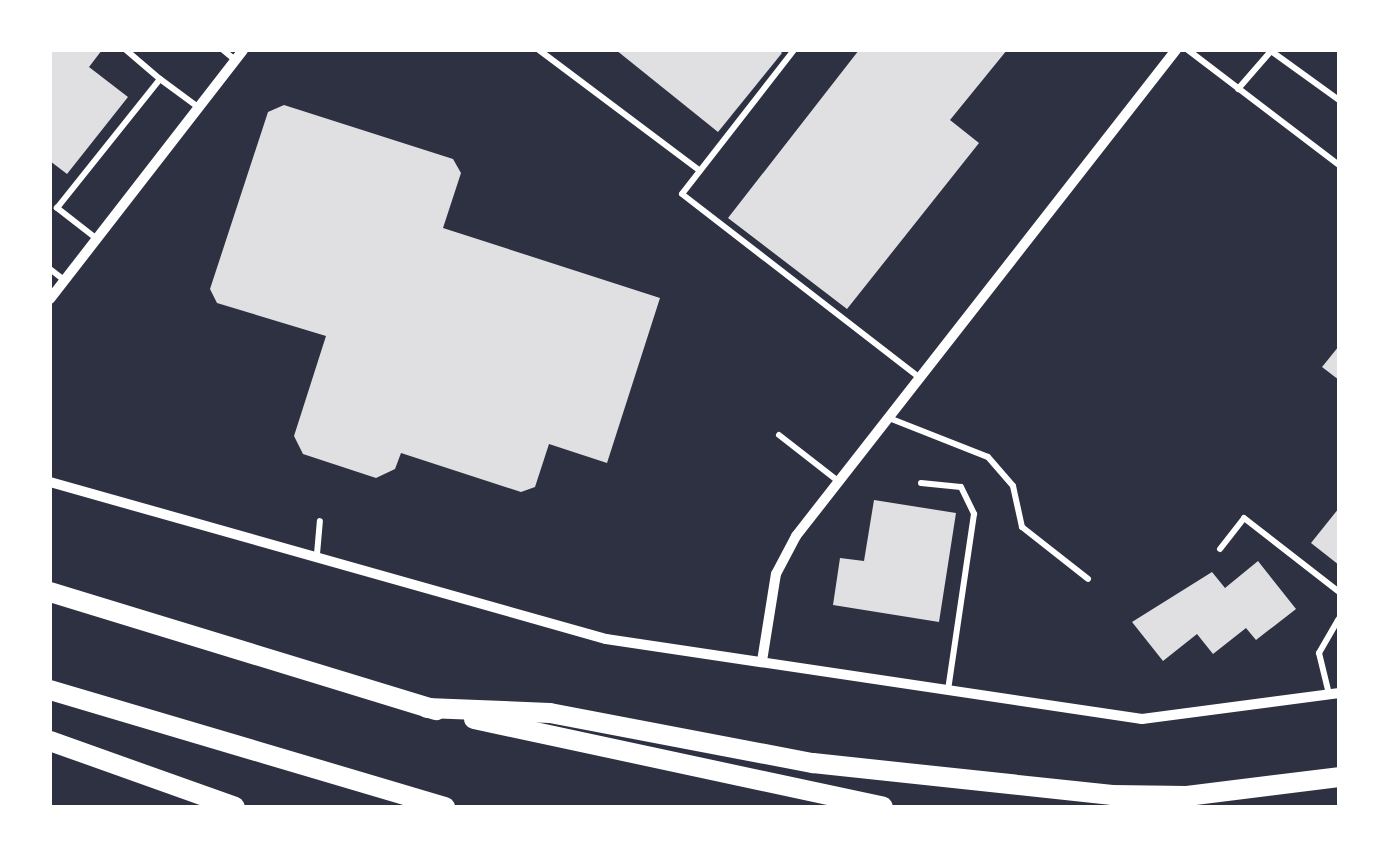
<!DOCTYPE html>
<style>
body{margin:0}
#map{position:relative;width:1389px;height:857px;overflow:hidden;background:#2d3142;font-family:"IBM Plex Sans",sans-serif}
div>[style]{position:absolute}
.building>*{inset:0;background:#e0e0e3}
.service>*{height:6px;margin:-3px;padding:0 3px;transform-origin:3px;border-radius:3px;background:#fff}
.minor>*{height:10px;margin:-5px;padding:0 5px;transform-origin:5px;border-radius:5px;background:#fff}
.motorway>*{height:20px;margin:-10px;padding:0 10px;transform-origin:10px;border-radius:10px;background:#fff}
span{translate:-50% -50%;white-space:nowrap;text-align:center;line-height:1.15;-webkit-text-stroke:8px #fff;paint-order:stroke}
.frame{position:absolute;inset:0;border:52px solid #fff;pointer-events:none}
</style>
<div id="map">
<div class="building">
<div style="clip-path:polygon(50px 50px,102px 50px,89px 67px,128px 97px,67px 174px,50px 161px)"></div>
<div style="clip-path:polygon(616px 50px,779px 50px,782px 53px,718px 132px)"></div>
<div style="clip-path:polygon(859px 50px,1007px 50px,950px 120px,979px 143px,847px 309px,728px 218px)"></div>
<div style="clip-path:polygon(284px 105px,453px 159px,461px 173px,443px 228px,660px 298px,607px 463px,549px 444px,535px 487px,521px 492px,401px 453px,395px 469px,376px 478px,303px 454px,294px 436px,326px 336px,217px 303px,210px 289px,268px 112px)"></div>
<div style="clip-path:polygon(1339px 346px,1339px 380px,1322px 367px)"></div>
<div style="clip-path:polygon(874px 500px,956px 513px,939px 622px,833px 605px,840px 558px,864px 561px)"></div>
<div style="clip-path:polygon(1339px 508px,1339px 565px,1311px 543px)"></div>
<div style="clip-path:polygon(1258px 561px,1296px 609px,1256px 640px,1246px 628px,1213px 654px,1197px 634px,1163px 661px,1132px 622px,1212px 572px,1225px 588px)"></div>
</div>
<div class="service">
<div style="left:126px;top:50px;width:45px;rotate:40.5deg"></div>
<div style="left:223px;top:50px;width:14px;rotate:39deg"></div>
<div style="left:539px;top:50px;width:201px;rotate:36.9deg"></div>
<div style="left:794px;top:50px;width:182px;rotate:127.9deg"></div>
<div style="left:682px;top:194px;width:299px;rotate:37.7deg"></div>
<div style="left:1188px;top:50px;width:190px;rotate:37.3deg"></div>
<div style="left:1238px;top:89px;width:50px;rotate:-49deg"></div>
<div style="left:1271px;top:51px;width:84px;rotate:35.8deg"></div>
<div style="left:97px;top:239px;width:51px;rotate:-142.2deg"></div>
<div style="left:57px;top:208px;width:165px;rotate:-51.4deg"></div>
<div style="left:160px;top:79px;width:47px;rotate:36.4deg"></div>
<div style="left:50px;top:269px;width:18px;rotate:38deg"></div>
<div style="left:889px;top:418px;width:106px;rotate:21.5deg"></div>
<div style="left:988px;top:457px;width:38px;rotate:49deg"></div>
<div style="left:1013px;top:486px;width:42px;rotate:77.6deg"></div>
<div style="left:1022px;top:527px;width:84px;rotate:38.2deg"></div>
<div style="left:779px;top:435px;width:75px;rotate:37.9deg"></div>
<div style="left:921px;top:483px;width:40px;rotate:5.7deg"></div>
<div style="left:961px;top:487px;width:30px;rotate:64deg"></div>
<div style="left:974px;top:514px;width:179px;rotate:98.4deg"></div>
<div style="left:1220px;top:549px;width:39px;rotate:-52deg"></div>
<div style="left:1244px;top:518px;width:120px;rotate:37.9deg"></div>
<div style="left:317px;top:554px;width:33px;rotate:-85deg"></div>
<div style="left:1329px;top:694px;width:42px;rotate:-103.7deg"></div>
<div style="left:1319px;top:653px;width:39px;rotate:-60deg"></div>
</div>
<div class="minor">
<div style="left:50px;top:299px;width:315px;rotate:-52.2deg"></div>
<div style="left:50px;top:482px;width:578px;rotate:15.77deg"></div>
<div style="left:606px;top:639px;width:542px;rotate:8.49deg"></div>
<div style="left:1142px;top:719px;width:199px;rotate:-7.5deg"></div>
<div style="left:762px;top:661px;width:88px;rotate:-80.9deg"></div>
<div style="left:776px;top:574px;width:43px;rotate:-62.2deg"></div>
<div style="left:796px;top:536px;width:617px;rotate:-51.98deg"></div>
</div>
<div class="motorway">
<div style="left:50px;top:592px;width:404px;rotate:17deg"></div>
<div style="left:50px;top:690px;width:412px;rotate:16.5deg"></div>
<div style="left:427px;top:708px;width:123px;rotate:2.3deg"></div>
<div style="left:550px;top:713px;width:268px;rotate:10.8deg"></div>
<div style="left:813px;top:763px;width:301px;rotate:6.1deg"></div>
<div style="left:1112px;top:795px;width:75px;rotate:0.8deg"></div>
<div style="left:1187px;top:796px;width:153px;rotate:-7.1deg"></div>
<div style="left:474px;top:719px;width:418px;rotate:12.1deg"></div>
<div style="left:50px;top:741px;width:196px;rotate:19.6deg"></div>
</div>
<div class="frame"></div>
</div>
